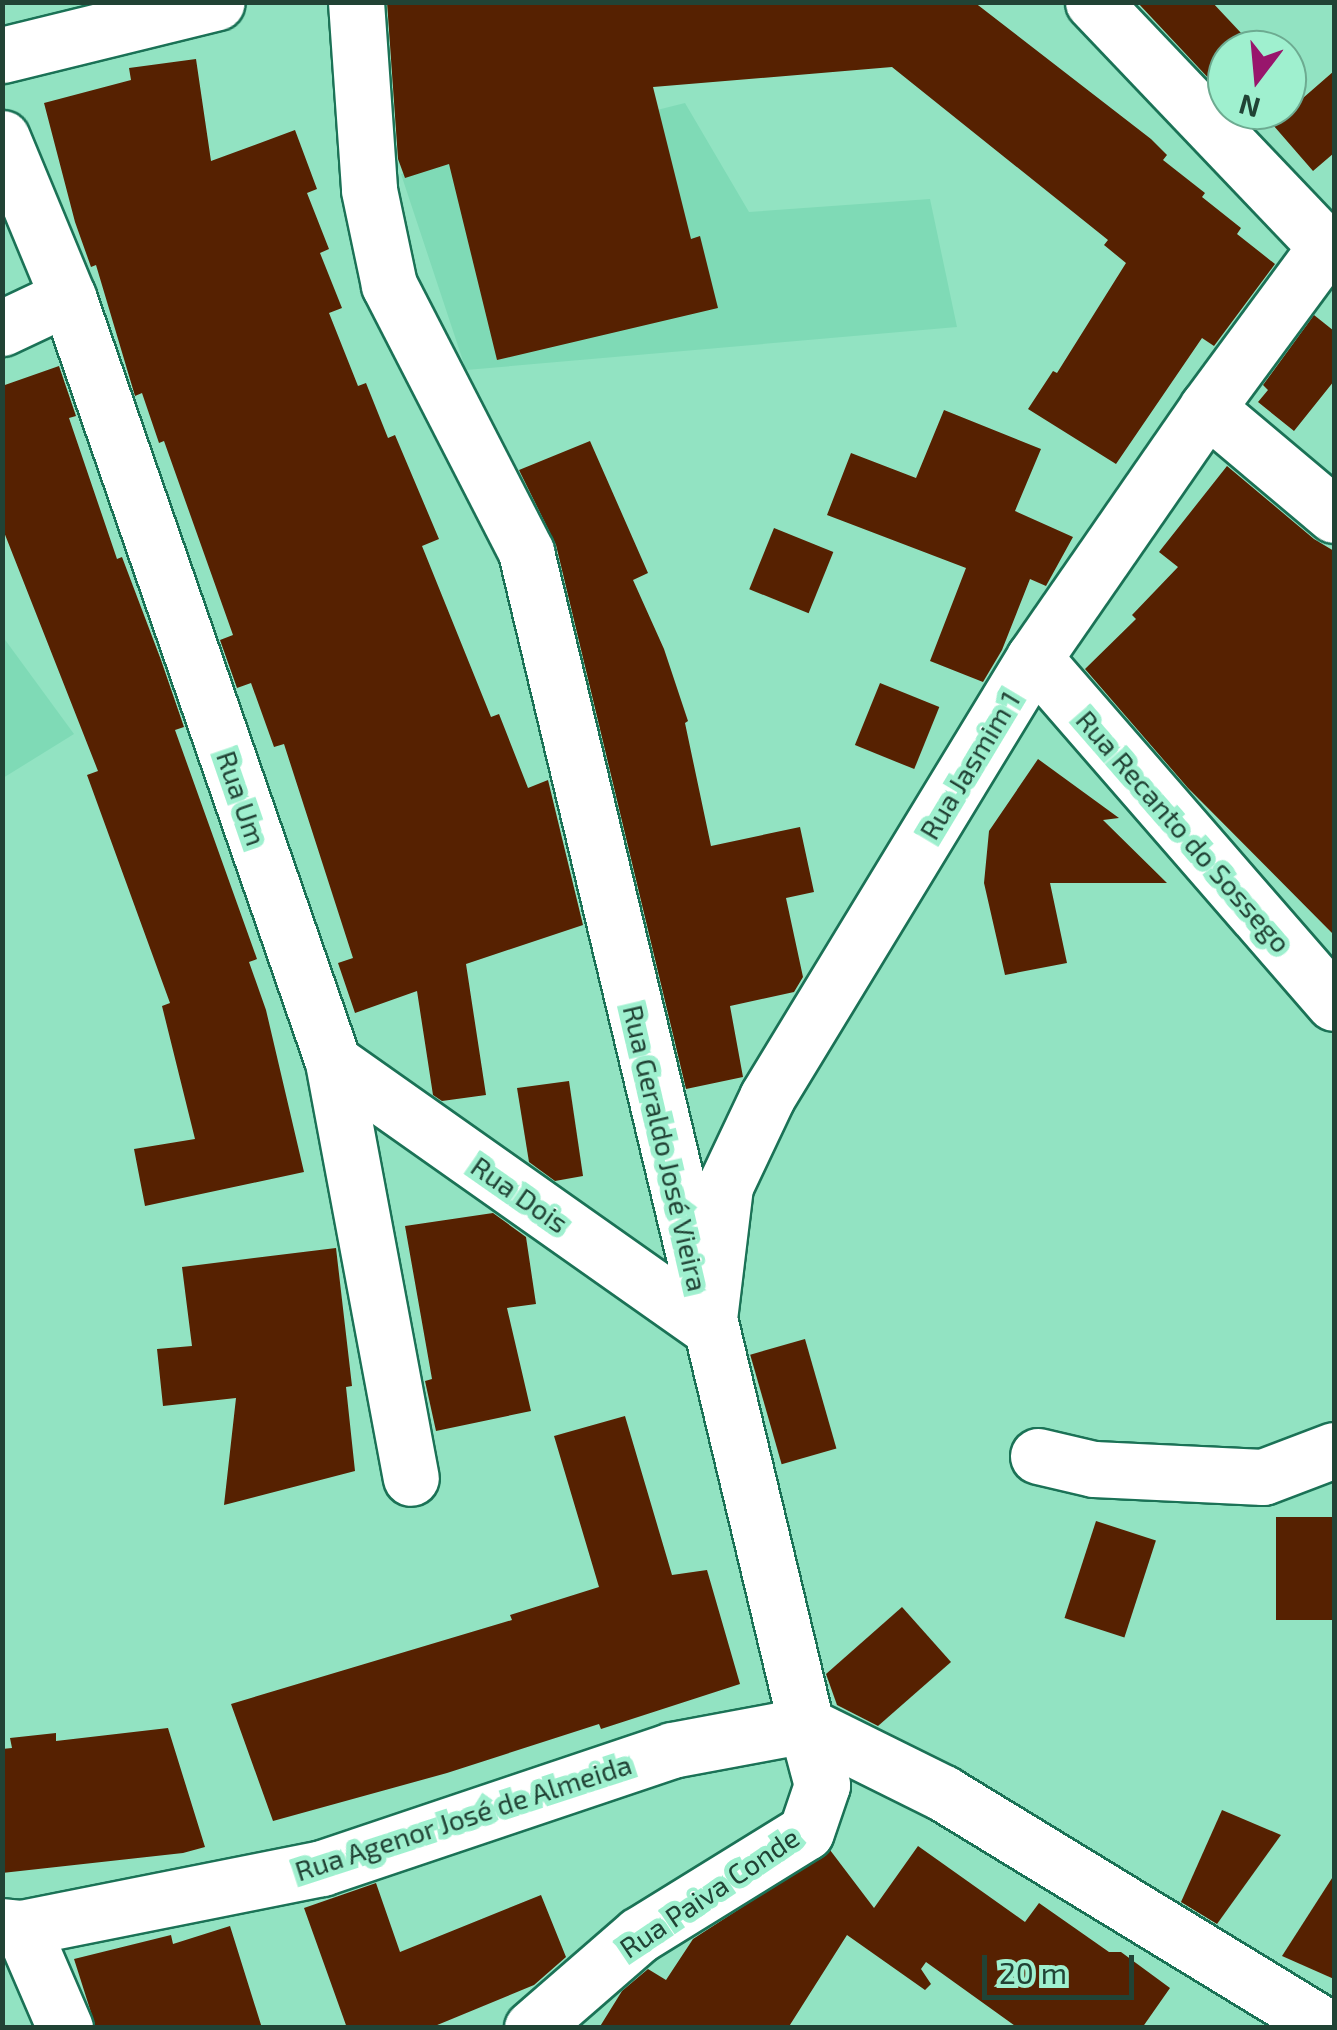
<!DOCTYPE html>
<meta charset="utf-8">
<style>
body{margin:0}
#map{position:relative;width:1337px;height:2030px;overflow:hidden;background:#92e3c2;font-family:"Exo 2",sans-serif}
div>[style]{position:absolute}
.built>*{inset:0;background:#7fdab6}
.building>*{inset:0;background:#562101;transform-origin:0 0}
.roads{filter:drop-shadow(2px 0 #1b7256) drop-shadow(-2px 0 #1b7256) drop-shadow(0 2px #1b7256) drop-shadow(0 -2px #1b7256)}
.minor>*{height:55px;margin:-27.5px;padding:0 27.5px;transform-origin:27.5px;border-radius:27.5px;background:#fff}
.tertiary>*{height:55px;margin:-27.5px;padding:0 27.5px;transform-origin:27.5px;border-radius:27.5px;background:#fff}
span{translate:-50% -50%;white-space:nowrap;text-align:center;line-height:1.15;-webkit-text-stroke:10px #9ff0cf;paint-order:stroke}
.street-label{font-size:28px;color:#214335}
.frame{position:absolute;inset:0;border:5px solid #214335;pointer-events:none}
.north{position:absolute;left:1207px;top:30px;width:100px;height:100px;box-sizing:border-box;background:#9ff0cf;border:2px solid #6dab91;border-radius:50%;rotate:196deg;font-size:28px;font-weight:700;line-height:40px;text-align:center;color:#214335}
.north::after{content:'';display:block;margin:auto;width:35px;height:45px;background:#98166c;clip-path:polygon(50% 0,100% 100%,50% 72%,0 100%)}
.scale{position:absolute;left:982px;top:1955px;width:152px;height:45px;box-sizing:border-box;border:5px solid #214335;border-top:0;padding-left:12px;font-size:30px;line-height:35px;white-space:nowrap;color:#214335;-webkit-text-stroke:8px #9ff0cf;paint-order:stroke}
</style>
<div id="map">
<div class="built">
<div style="clip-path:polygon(685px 103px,749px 212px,930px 199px,957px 327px,466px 370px,401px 174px)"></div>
<div style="clip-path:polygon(3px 637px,74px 734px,3px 778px,2px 637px)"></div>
</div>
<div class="building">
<div style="clip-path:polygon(387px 2px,974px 2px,1151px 139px,1167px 155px,1163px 160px,1205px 193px,1202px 197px,1241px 228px,1237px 234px,1275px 264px,1214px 346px,1202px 338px,1116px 464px,1028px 409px,1053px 371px,1057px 373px,1126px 263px,1104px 245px,1108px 240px,892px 67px,653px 87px,691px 239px,700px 236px,718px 308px,497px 360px,449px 164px,405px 178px,398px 159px)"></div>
<div style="clip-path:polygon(1137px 2px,1212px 2px,1257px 50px,1227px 50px,1227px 73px,1213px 83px)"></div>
<div style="clip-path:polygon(196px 59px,211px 161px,295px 130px,317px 189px,307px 193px,329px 249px,320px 253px,342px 308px,329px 313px,358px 386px,366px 383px,388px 438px,395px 435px,439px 539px,422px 546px,491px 717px,499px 714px,528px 788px,548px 780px,583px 925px,466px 964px,486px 1095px,442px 1101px,433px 1095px,417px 991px,355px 1013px,338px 963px,353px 958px,284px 744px,274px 747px,251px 683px,237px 688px,220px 640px,233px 635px,164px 441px,159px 443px,142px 393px,135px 396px,96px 265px,91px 267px,75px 222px,44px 103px,131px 80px,129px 68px)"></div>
<div style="clip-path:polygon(1334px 71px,1334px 153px,1313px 171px,1260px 110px,1287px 110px,1287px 81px,1303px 98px)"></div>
<div style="clip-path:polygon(1314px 315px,1334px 331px,1334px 381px,1294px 431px,1258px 402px,1268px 390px,1263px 385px)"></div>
<div style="clip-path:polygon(59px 366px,76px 416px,69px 418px,117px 559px,122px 557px,161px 660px,184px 727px,175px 730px,257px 959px,249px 962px,266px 1010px,304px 1172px,145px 1206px,134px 1149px,195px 1139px,162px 1006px,170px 1003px,87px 775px,98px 771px,2px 527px,2px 386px)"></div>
<div style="clip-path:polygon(944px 410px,1041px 449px,1015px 511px,1073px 537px,1046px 586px,1030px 579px,1002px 650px,983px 682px,930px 661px,966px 568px,827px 515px,851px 453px,916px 478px)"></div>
<div style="clip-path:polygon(590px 441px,648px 573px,633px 580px,664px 649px,688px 721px,685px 723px,711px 846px,800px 827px,814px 892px,786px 898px,803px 977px,794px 992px,730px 1006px,743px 1077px,686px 1089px,556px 545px,519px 470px)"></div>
<div style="clip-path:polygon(1227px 466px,1314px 539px,1334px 551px,1334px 935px,1188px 788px,1085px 669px,1136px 619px,1132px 615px,1178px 567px,1159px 552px)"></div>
<div style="left:774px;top:528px;width:64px;height:66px;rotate:22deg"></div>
<div style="left:880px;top:683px;width:64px;height:67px;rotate:22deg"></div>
<div style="clip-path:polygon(1038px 759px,1119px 818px,1103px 820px,1167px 883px,1050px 883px,1067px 963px,1005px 975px,984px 883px,989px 831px)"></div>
<div style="clip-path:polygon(569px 1081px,583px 1176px,555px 1181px,529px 1162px,517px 1088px)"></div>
<div style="clip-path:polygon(493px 1213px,526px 1237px,536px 1304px,507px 1308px,531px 1411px,436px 1431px,425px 1381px,432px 1379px,405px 1226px)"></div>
<div style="clip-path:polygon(336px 1248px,352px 1386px,346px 1387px,355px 1471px,224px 1505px,236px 1398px,163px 1406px,157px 1349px,192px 1346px,182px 1267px)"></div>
<div style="left:805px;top:1339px;width:114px;height:57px;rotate:74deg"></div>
<div style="clip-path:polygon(625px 1416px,672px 1575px,707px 1570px,740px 1684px,601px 1729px,599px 1724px,447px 1773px,273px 1821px,231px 1704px,512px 1620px,510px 1615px,599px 1587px,554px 1436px)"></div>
<div style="left:1334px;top:1517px;width:103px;height:58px;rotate:90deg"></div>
<div style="left:1096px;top:1521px;width:63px;height:102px;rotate:18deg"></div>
<div style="clip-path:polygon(902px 1607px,951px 1662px,878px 1726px,837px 1705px,826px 1674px)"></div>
<div style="clip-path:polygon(168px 1728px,205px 1847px,183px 1853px,2px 1873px,2px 1749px,12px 1748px,10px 1738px,56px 1733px,56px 1741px)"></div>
<div style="clip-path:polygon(1222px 1810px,1281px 1835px,1217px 1924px,1181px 1902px)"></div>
<div style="clip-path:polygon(918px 1846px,1025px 1922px,1039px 1903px,1109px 1952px,1121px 1952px,1170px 1988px,1142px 2028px,1018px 2028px,926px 1962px,921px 1969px,931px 1984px,925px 1990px,847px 1935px,788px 2028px,599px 2028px,622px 1991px,648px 1969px,666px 1980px,693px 1939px,830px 1850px,874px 1908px)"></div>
<div style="clip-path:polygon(1334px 1875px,1334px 1979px,1282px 1956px)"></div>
<div style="clip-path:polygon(376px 1883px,400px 1952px,541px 1895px,566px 1957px,534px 1985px,430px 2028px,347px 2028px,304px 1908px)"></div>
<div style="clip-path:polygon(230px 1926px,262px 2028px,96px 2028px,74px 1959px,171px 1935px,173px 1944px)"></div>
</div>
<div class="roads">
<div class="minor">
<div style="left:1093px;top:2px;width:349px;rotate:46.4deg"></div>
<div style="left:2px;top:55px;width:221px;rotate:-13.8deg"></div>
<div style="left:2px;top:138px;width:172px;rotate:67.5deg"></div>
<div style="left:68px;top:297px;width:810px;rotate:70.89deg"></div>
<div style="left:333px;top:1062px;width:423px;rotate:79.4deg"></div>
<div style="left:2px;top:328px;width:73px;rotate:-25.2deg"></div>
<div style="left:1207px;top:408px;width:166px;rotate:40.1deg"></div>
<div style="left:1034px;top:658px;width:457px;rotate:49deg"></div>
<div style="left:333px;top:1062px;width:459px;rotate:35.2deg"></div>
<div style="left:708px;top:1327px;width:142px;rotate:-83.1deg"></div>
<div style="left:725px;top:1186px;width:98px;rotate:-64.7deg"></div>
<div style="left:767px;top:1097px;width:514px;rotate:-58.69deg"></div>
<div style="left:1034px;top:658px;width:304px;rotate:-55.3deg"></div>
<div style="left:1207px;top:408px;width:199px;rotate:-53.6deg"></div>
<div style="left:1038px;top:1456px;width:57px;rotate:13.1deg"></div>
<div style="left:1094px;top:1469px;width:169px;rotate:2.7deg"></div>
<div style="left:1263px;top:1477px;width:76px;rotate:-20.8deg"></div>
<div style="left:22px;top:1928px;width:109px;rotate:66.7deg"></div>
<div style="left:532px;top:2028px;width:142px;rotate:-41deg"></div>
<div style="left:639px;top:1935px;width:196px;rotate:-31.7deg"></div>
<div style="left:806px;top:1832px;width:50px;rotate:-71.2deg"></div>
<div style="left:822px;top:1785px;width:62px;rotate:-104.9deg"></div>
</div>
<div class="tertiary">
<div style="left:356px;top:2px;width:188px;rotate:86deg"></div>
<div style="left:369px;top:190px;width:97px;rotate:78.1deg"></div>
<div style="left:389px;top:285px;width:300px;rotate:62.8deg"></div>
<div style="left:526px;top:552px;width:1206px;rotate:76.57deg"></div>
<div style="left:806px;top:1725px;width:153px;rotate:26.4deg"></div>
<div style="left:943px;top:1793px;width:451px;rotate:31.4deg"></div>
<div style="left:2px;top:1926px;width:20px;rotate:6deg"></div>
<div style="left:22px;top:1928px;width:306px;rotate:-11.3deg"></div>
<div style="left:322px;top:1868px;width:369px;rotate:-18.6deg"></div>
<div style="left:672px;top:1750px;width:136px;rotate:-10.6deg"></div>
</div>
</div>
<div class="street-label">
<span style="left:969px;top:765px;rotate:-59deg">Rua Jasmim 1</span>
<span style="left:242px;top:798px;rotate:71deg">Rua Um</span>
<span style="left:1184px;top:831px;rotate:49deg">Rua Recanto do Sossego</span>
<span style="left:666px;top:1148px;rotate:77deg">Rua Geraldo José Vieira</span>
<span style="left:520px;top:1194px;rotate:35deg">Rua Dois</span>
<span style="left:463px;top:1817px;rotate:-18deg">Rua Agenor José de Almeida</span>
<span style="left:709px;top:1892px;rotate:-34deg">Rua Paiva Conde</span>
</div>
<div class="frame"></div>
<div class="north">N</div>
<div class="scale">20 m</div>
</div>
